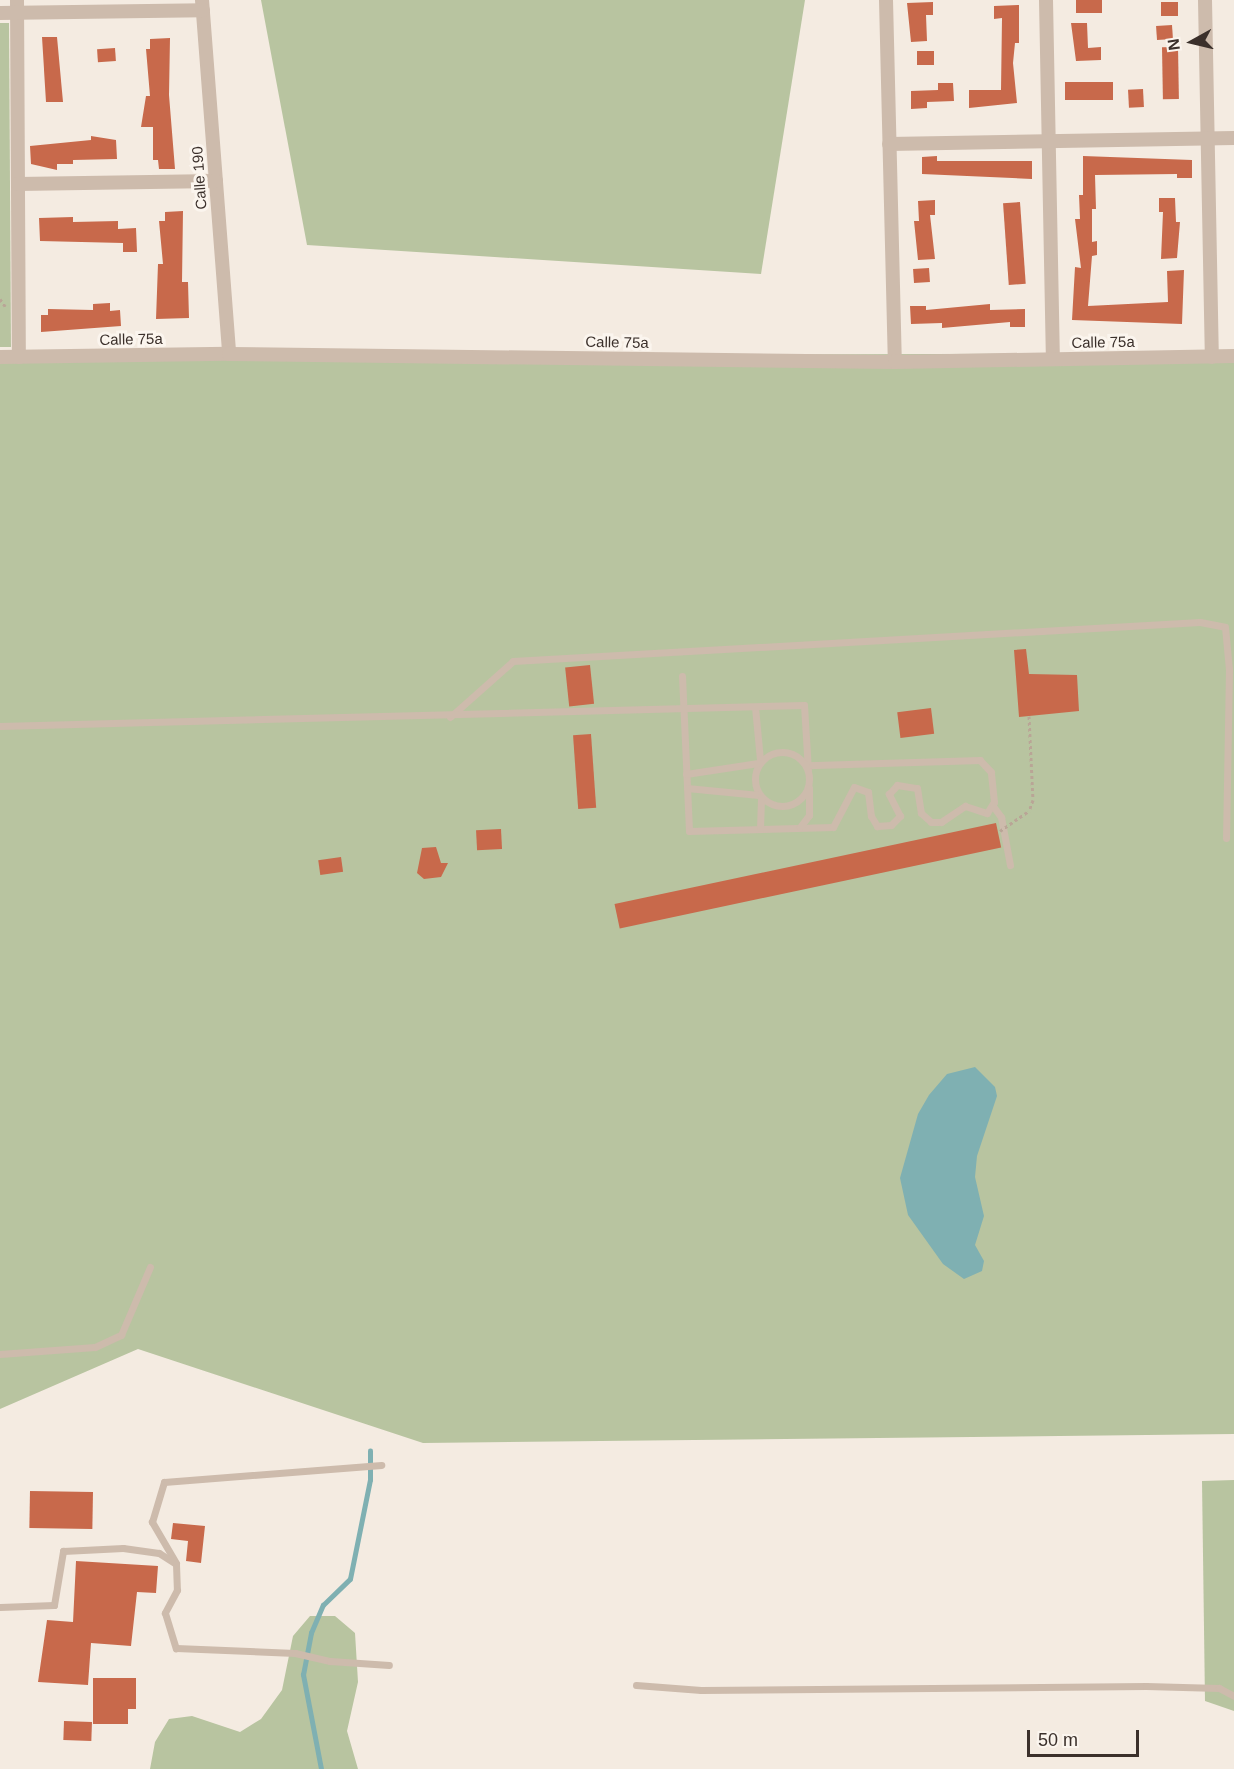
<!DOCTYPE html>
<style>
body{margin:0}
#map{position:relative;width:1234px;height:1769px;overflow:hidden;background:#f4ebe1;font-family:Helvetica,sans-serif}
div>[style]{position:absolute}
.green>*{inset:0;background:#b8c4a0}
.water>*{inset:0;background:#7fb0b2}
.stream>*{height:4.5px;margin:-2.25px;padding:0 2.25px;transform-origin:2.25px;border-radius:2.25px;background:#7fb0b2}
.building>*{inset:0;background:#c8694b;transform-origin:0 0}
.path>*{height:3px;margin-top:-1.5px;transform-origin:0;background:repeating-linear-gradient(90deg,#b9a596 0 3px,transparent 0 6px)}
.service>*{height:7px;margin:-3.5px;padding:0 3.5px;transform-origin:3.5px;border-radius:3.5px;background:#cdbbac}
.service>.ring{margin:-3.5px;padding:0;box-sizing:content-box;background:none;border:7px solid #cdbbac;border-radius:50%}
.minor>*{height:14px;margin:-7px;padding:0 7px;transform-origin:7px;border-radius:7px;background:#cdbbac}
.path-bridge>*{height:3px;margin-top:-1.5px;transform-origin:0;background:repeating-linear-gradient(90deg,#b9a596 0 3px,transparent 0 6px)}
span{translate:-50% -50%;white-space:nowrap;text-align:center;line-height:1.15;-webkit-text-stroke:6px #fbf5ee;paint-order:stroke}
.street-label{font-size:15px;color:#3b302b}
.north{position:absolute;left:1162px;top:12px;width:60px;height:60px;-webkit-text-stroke:4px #fbf5ee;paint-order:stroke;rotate:262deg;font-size:16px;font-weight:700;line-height:24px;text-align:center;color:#3b302b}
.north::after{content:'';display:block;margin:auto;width:21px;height:27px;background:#3b302b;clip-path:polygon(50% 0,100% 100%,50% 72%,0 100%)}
.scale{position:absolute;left:1027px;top:1730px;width:112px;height:27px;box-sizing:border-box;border:3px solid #3b302b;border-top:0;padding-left:8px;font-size:18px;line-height:21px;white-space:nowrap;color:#3b302b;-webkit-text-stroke:4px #fbf5ee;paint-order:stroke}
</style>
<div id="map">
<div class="green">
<div style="clip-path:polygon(261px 0,805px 0,761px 274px,307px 245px)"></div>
<div style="clip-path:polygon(0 23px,9px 23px,11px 347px,0 347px)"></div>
<div style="clip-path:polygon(1234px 353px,1234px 1434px,423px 1443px,138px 1349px,0 1409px,0 357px)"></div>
<div style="clip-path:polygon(1234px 1480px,1234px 1711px,1205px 1701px,1202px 1481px)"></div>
<div style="clip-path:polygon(310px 1616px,335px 1616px,355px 1633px,358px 1682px,347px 1731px,358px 1769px,150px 1769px,155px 1742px,169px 1719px,192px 1716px,240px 1732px,261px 1719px,282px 1690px,293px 1636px)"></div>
</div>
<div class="water">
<div style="clip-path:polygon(975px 1067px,995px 1087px,997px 1096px,977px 1156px,975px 1177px,984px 1216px,975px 1245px,984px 1261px,982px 1271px,964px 1279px,943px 1264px,908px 1215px,900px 1178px,918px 1114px,929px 1095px,947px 1074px)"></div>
</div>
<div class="stream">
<div style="left:321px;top:1769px;width:96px;rotate:-100.8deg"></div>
<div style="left:303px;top:1675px;width:43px;rotate:-79.2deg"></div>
<div style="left:311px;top:1633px;width:30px;rotate:-67deg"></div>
<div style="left:323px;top:1605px;width:37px;rotate:-44deg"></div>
<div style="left:350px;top:1579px;width:101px;rotate:-78.6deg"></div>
<div style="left:370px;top:1480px;width:29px;rotate:-90deg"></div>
</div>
<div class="building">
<div style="left:1076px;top:0;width:26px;height:13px"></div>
<div style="clip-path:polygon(933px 2px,933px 15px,926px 15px,927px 41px,911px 42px,907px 3px)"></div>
<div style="left:1178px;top:2px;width:14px;height:17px;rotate:90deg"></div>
<div style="clip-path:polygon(1019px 5px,1019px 43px,1015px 43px,1013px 63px,1017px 103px,969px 108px,969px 90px,1001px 90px,1002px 18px,994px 19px,994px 6px)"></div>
<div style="clip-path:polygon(1071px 23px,1087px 23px,1088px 48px,1101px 47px,1101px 60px,1076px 61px)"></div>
<div style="left:1172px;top:25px;width:14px;height:16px;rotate:86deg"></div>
<div style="clip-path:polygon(42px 37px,57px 37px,63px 102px,46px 102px)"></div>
<div style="clip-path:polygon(170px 38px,169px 95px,175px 169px,159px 169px,158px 160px,153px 160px,153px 127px,141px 127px,146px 96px,150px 96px,146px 49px,150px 49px,150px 39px)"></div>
<div style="left:1178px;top:47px;width:52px;height:16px;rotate:89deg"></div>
<div style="left:115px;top:48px;width:13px;height:18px;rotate:86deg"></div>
<div style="left:917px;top:51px;width:17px;height:14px"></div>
<div style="left:1113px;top:82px;width:18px;height:48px;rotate:90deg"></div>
<div style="clip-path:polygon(938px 83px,953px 83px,954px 101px,927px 102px,927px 108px,911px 109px,911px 91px,938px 90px)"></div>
<div style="left:1143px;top:89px;width:18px;height:15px;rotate:87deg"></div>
<div style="clip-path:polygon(91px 136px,116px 140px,117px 159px,73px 160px,73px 164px,57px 164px,57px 170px,31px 164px,30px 146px,91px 140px)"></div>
<div style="clip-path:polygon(937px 156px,937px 161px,1032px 161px,1032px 179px,922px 174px,922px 157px)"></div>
<div style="clip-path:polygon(1083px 156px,1192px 160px,1192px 178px,1177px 178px,1177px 174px,1095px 175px,1096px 209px,1092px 209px,1092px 242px,1097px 241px,1097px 255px,1092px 256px,1088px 306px,1168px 302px,1167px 271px,1184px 270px,1182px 324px,1072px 320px,1075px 267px,1081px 268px,1075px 219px,1080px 219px,1079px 195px,1083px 195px)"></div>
<div style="clip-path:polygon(1159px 198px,1175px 198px,1176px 222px,1180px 222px,1177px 258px,1161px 259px,1163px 212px,1159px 212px)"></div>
<div style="clip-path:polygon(935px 200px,935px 215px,930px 215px,935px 259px,918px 260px,914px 221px,919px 221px,918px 201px)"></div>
<div style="left:1020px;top:202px;width:82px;height:17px;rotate:86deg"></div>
<div style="clip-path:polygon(183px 211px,182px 282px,188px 282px,189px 318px,156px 319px,158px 264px,163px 264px,159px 221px,165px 221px,165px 212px)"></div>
<div style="clip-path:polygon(73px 217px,73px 222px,118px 221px,118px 229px,136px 228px,137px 252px,123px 252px,123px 243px,40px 241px,39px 218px)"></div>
<div style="left:929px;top:268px;width:14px;height:16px;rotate:86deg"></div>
<div style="clip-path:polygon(110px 303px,110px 311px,120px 310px,121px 326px,41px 332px,41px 315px,48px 315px,48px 309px,93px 310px,93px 304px)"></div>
<div style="clip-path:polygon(990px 304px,990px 310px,1025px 309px,1025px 327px,1010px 327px,1010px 322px,942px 328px,942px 323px,911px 324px,910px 306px,926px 306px,926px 310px)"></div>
<div style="clip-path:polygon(1026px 649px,1029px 674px,1077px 675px,1079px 711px,1019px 717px,1014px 650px)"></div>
<div style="left:590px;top:665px;width:39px;height:25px;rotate:84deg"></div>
<div style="left:931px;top:708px;width:26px;height:34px;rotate:83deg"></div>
<div style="left:591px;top:734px;width:74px;height:18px;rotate:86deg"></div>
<div style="left:996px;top:823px;width:25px;height:390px;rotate:78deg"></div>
<div style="left:501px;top:829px;width:20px;height:25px;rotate:87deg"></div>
<div style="clip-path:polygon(436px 847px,441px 863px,448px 863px,441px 877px,424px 879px,417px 873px,422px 848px)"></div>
<div style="left:341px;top:857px;width:15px;height:23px;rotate:82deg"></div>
<div style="left:30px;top:1491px;width:63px;height:37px;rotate:1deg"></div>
<div style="clip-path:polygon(173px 1523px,205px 1526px,201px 1563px,186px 1561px,188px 1541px,171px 1539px)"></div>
<div style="clip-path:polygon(76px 1561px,158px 1566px,156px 1593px,137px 1592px,131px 1646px,91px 1643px,88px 1685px,38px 1682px,47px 1620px,73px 1622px)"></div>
<div style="clip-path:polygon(93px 1678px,136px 1678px,136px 1709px,128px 1709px,128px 1724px,93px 1724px)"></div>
<div style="left:64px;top:1721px;width:28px;height:19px;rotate:2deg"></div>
</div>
<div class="path">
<div style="left:0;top:299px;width:9px;rotate:54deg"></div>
<div style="left:1029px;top:716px;width:84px;rotate:87.3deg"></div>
<div style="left:1033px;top:800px;width:12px;rotate:110deg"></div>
</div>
<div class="service">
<div style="left:682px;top:676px;width:155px;rotate:87.4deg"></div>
<div style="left:689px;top:831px;width:144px;rotate:-1.6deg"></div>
<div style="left:833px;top:827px;width:45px;rotate:-62.3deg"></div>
<div style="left:854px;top:787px;width:15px;rotate:20deg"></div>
<div style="left:868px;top:792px;width:24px;rotate:83deg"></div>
<div style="left:871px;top:816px;width:12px;rotate:59deg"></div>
<div style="left:877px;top:826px;width:14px;rotate:-4deg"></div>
<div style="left:891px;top:825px;width:13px;rotate:-45deg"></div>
<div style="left:900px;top:816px;width:25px;rotate:-117deg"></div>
<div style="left:889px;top:794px;width:12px;rotate:-48deg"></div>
<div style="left:897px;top:785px;width:20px;rotate:9deg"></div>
<div style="left:917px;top:788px;width:25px;rotate:81deg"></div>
<div style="left:921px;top:813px;width:13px;rotate:42deg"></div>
<div style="left:931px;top:822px;width:10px"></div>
<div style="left:941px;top:822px;width:29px;rotate:-34deg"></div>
<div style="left:965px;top:806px;width:23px;rotate:18deg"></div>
<div style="left:987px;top:813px;width:13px;rotate:-58deg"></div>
<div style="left:994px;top:802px;width:30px;rotate:-96deg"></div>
<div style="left:991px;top:772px;width:16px;rotate:-133deg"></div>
<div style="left:980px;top:760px;width:173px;rotate:178.3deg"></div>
<div style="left:755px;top:707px;width:53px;rotate:84.6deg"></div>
<div style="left:450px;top:717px;width:84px;rotate:-41.6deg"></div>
<div style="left:513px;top:661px;width:688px;rotate:-3.25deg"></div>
<div style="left:1200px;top:622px;width:25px;rotate:11deg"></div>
<div style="left:1225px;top:627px;width:42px;rotate:84.6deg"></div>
<div style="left:1229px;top:669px;width:169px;rotate:91deg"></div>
<div style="left:0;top:726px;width:804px;rotate:-1.5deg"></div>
<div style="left:804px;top:705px;width:65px;rotate:86.5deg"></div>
<div class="ring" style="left:755px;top:752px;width:47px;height:47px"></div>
<div style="left:686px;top:774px;width:73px;rotate:-8.7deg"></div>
<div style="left:687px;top:788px;width:72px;rotate:5.6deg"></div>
<div style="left:993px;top:806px;width:14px;rotate:54deg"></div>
<div style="left:1001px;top:817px;width:49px;rotate:79.4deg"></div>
<div style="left:800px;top:827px;width:15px;rotate:-53deg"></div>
<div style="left:809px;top:815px;width:27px;rotate:-90deg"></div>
<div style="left:760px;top:828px;width:31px;rotate:-88deg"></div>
<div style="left:0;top:1354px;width:95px;rotate:-4.2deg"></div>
<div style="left:95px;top:1347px;width:29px;rotate:-25deg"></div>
<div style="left:121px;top:1335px;width:74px;rotate:-66.9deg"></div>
<div style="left:176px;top:1563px;width:48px;rotate:-120.3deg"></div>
<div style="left:152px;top:1522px;width:42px;rotate:-73.3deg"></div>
<div style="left:164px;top:1482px;width:218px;rotate:-4.5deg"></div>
<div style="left:0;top:1607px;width:54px;rotate:-2.1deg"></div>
<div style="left:54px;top:1605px;width:55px;rotate:-80.5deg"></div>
<div style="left:63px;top:1551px;width:60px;rotate:-2.9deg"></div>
<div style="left:123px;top:1548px;width:36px;rotate:8deg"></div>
<div style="left:159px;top:1553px;width:20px;rotate:33deg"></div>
<div style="left:176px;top:1564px;width:26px;rotate:88deg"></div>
<div style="left:177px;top:1590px;width:26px;rotate:118deg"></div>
<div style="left:165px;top:1613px;width:37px;rotate:73deg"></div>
<div style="left:176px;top:1648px;width:119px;rotate:2.4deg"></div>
<div style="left:295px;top:1653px;width:36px;rotate:13deg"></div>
<div style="left:330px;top:1661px;width:59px;rotate:3.9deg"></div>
<div style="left:636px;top:1685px;width:65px;rotate:4.4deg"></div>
<div style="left:701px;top:1690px;width:445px;rotate:-0.5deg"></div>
<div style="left:1146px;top:1686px;width:73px;rotate:1.6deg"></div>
<div style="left:1219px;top:1688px;width:17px;rotate:28deg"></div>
</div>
<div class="minor">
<div style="left:17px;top:0;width:357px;rotate:89.7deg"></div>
<div style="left:202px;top:0;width:355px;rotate:85.6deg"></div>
<div style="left:886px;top:0;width:362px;rotate:88.6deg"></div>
<div style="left:1046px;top:0;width:359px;rotate:88.9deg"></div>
<div style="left:1205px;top:0;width:357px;rotate:88.9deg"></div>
<div style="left:0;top:13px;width:203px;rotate:-0.8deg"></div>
<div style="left:889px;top:144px;width:345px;rotate:-1deg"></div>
<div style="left:18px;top:184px;width:198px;rotate:-0.9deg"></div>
<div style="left:0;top:357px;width:229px;rotate:-0.8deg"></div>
<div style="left:229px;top:354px;width:666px;rotate:0.69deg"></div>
<div style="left:895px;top:362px;width:339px;rotate:-1deg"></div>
</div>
<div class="path-bridge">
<div style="left:1000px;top:831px;width:35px;rotate:-35deg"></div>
</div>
<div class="street-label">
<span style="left:199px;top:178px;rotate:-94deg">Calle 190</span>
<span style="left:131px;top:339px;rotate:-1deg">Calle 75a</span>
<span style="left:617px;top:342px;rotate:1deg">Calle 75a</span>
<span style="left:1103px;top:342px;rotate:-1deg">Calle 75a</span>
</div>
<div class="north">N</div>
<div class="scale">50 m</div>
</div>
